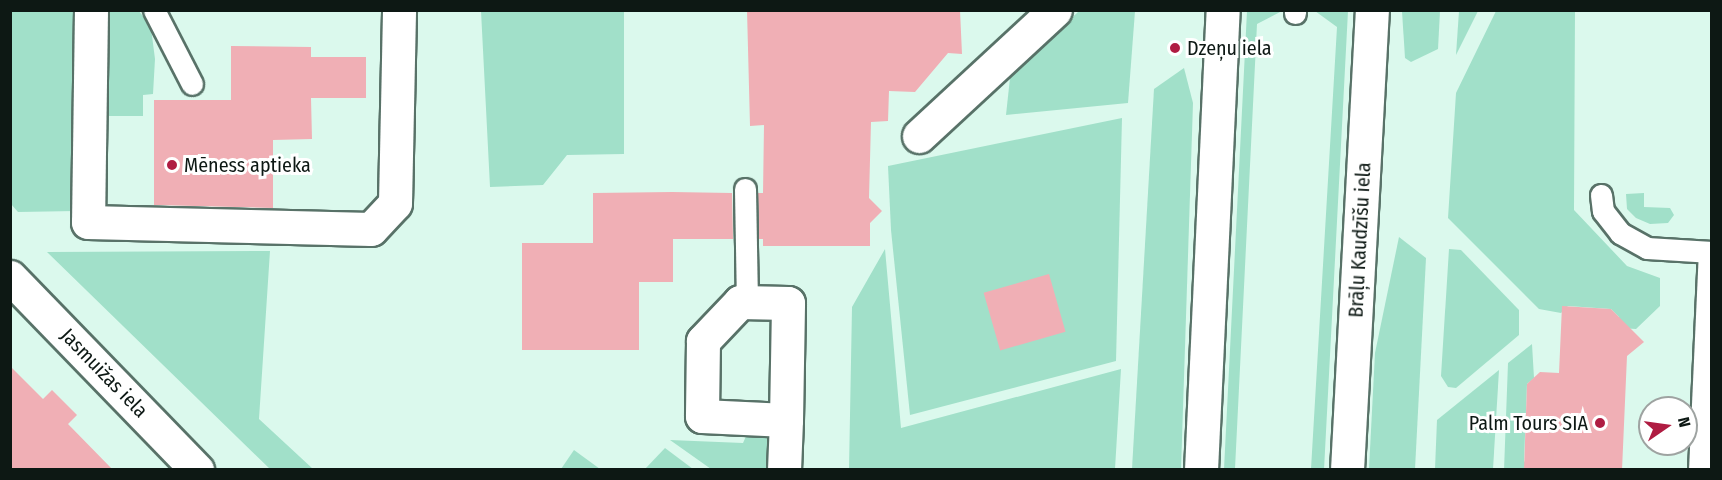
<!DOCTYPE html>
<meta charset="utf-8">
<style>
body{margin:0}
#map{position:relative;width:1722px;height:480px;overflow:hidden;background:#dbf9ed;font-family:"Fira Sans Condensed",sans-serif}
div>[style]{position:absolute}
.green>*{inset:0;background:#a1e0c9}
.building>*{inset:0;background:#f0afb5;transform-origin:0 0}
.roads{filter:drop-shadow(2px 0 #587268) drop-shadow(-2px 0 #587268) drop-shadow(0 2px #587268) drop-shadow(0 -2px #587268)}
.service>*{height:21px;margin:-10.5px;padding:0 10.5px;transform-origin:10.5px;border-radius:10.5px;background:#fff}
.minor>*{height:33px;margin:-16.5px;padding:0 16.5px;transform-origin:16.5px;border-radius:16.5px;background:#fff}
.tertiary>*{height:33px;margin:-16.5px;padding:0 16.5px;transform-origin:16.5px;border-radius:16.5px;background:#fff}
.dots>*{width:16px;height:16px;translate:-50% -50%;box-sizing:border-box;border:3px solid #fff;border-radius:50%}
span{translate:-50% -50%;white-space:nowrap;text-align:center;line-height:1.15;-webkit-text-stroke:6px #fff;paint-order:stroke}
.poi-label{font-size:20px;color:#0d1814}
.left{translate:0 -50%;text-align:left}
.right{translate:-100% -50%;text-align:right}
.street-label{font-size:20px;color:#0d1814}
.frame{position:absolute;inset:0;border:12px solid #0d1814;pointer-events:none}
.north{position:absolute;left:1638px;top:396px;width:60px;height:60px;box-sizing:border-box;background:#fff;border:2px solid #9ea3a1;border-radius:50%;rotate:77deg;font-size:16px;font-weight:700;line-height:24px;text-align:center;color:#0d1814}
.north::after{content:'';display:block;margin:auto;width:21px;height:27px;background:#af1c42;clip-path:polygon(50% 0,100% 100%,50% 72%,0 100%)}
</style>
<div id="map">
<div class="green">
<div style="clip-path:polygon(1080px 10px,1135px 11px,1128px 103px,1006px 115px,1010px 78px)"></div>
<div style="clip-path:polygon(10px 11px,74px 11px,76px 211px,18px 212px,11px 204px)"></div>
<div style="clip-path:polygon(101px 11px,139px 11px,151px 28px,155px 59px,153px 94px,143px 95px,143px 116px,99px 116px)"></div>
<div style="clip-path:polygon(481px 11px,624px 11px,624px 154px,567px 155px,543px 185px,490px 187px)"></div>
<div style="clip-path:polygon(1247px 11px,1282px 11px,1257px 24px,1235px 469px,1224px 469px)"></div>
<div style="clip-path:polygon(1315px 11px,1348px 11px,1324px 470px,1311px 469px,1337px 27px)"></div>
<div style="clip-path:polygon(1402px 11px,1440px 11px,1438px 49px,1411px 62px,1405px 58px)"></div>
<div style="clip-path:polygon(1459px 11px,1478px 11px,1456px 55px)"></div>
<div style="clip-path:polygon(1496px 11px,1575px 11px,1574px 210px,1627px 266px,1660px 278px,1660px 306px,1636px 329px,1619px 328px,1619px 317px,1611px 309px,1568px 306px,1561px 313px,1539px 309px,1448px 218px,1456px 93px)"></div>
<div style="clip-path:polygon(1184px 68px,1193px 103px,1181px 469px,1132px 469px,1154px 89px)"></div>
<div style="clip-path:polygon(1122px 118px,1116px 361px,910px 415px,891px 230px,888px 166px)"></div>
<div style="clip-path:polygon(1644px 193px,1644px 207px,1670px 208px,1674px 215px,1668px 223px,1650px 224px,1636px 218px,1627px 209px,1626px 194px)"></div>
<div style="clip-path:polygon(1399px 237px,1426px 258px,1415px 469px,1369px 469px,1375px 353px)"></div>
<div style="clip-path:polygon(885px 249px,901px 428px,1121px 369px,1115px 469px,849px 469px,852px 307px)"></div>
<div style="clip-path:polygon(1449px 249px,1461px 250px,1519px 310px,1519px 335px,1456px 388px,1448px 387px,1441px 376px)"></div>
<div style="clip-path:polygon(270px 251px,259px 419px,313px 469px,270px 469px,47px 252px)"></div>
<div style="clip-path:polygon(1532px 344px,1534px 378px,1527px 384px,1524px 461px,1531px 469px,1504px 470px,1508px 363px)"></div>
<div style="clip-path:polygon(1499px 370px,1493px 469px,1435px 469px,1437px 420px)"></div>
<div style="clip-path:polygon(747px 434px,768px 434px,773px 444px,773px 469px,711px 469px,670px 440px,743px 443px)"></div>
<div style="clip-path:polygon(665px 448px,693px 469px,645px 469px)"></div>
<div style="clip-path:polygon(574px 450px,600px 469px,561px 469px)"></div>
</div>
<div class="building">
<div style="clip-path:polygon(747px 10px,960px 10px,962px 54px,948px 53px,915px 92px,889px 91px,888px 121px,871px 122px,869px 198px,882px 211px,870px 223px,870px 246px,763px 246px,763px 239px,759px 239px,758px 193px,763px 193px,764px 125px,750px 126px)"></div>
<div style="clip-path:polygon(231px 46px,311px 47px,311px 57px,366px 57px,366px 98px,311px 98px,312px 139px,273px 140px,273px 208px,154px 205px,154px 100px,231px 100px)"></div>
<div style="clip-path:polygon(672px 192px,732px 193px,733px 239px,673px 239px,673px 282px,639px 282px,639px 350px,522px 350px,522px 243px,593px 243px,593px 193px)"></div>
<div style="left:1049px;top:274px;width:60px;height:68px;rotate:74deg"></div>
<div style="clip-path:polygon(1562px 306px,1611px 309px,1644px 342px,1627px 356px,1622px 470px,1524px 470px,1527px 384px,1540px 372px,1559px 373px)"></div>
<div style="clip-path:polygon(10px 366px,43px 399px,52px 390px,77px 415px,68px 424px,113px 470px,10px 470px)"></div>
</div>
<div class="roads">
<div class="service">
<div style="left:154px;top:10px;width:83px;rotate:62.8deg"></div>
<div style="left:1295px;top:13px;width:3px;rotate:-90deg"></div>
<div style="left:745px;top:189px;width:113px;rotate:89deg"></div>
<div style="left:1601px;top:195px;width:16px;rotate:83deg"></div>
<div style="left:1603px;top:211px;width:28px;rotate:52deg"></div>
<div style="left:1620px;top:233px;width:31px;rotate:29deg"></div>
<div style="left:1647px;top:248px;width:65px;rotate:3.5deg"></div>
<div style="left:1699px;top:470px;width:218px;rotate:-87.4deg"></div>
</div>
<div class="minor">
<div style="left:91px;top:10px;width:212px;rotate:90.8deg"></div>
<div style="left:88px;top:222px;width:283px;rotate:1.4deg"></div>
<div style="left:371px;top:229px;width:35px;rotate:-47deg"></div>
<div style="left:395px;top:203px;width:193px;rotate:-88.8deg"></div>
<div style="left:919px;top:136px;width:185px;rotate:-42.8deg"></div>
<div style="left:10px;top:277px;width:269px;rotate:45.9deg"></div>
<div style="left:784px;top:470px;width:50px;rotate:-87.7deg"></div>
<div style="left:786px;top:420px;width:117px;rotate:-89deg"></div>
<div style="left:788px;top:303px;width:48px;rotate:-178.8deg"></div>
<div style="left:740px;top:302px;width:54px;rotate:133.5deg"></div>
<div style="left:703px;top:341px;width:75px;rotate:90.8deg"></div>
<div style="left:702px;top:416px;width:84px;rotate:2.7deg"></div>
</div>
<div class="tertiary">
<div style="left:1201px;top:470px;width:461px;rotate:-87.3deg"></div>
<div style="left:1347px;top:470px;width:461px;rotate:-86.9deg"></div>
</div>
</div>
<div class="dots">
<div style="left:1175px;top:48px;background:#af1c42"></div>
<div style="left:172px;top:165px;background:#af1c42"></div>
<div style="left:1600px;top:423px;background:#af1c42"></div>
</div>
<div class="poi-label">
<span class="left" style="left:1187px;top:48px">Dzeņu iela</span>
<span class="left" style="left:184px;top:165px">Mēness aptieka</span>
<span class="right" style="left:1588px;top:423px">Palm Tours SIA</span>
</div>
<div class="street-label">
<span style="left:1360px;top:240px;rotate:-87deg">Brāļu Kaudzīšu iela</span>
<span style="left:104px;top:373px;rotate:46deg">Jasmuižas iela</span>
</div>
<div class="frame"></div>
<div class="north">N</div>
</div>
